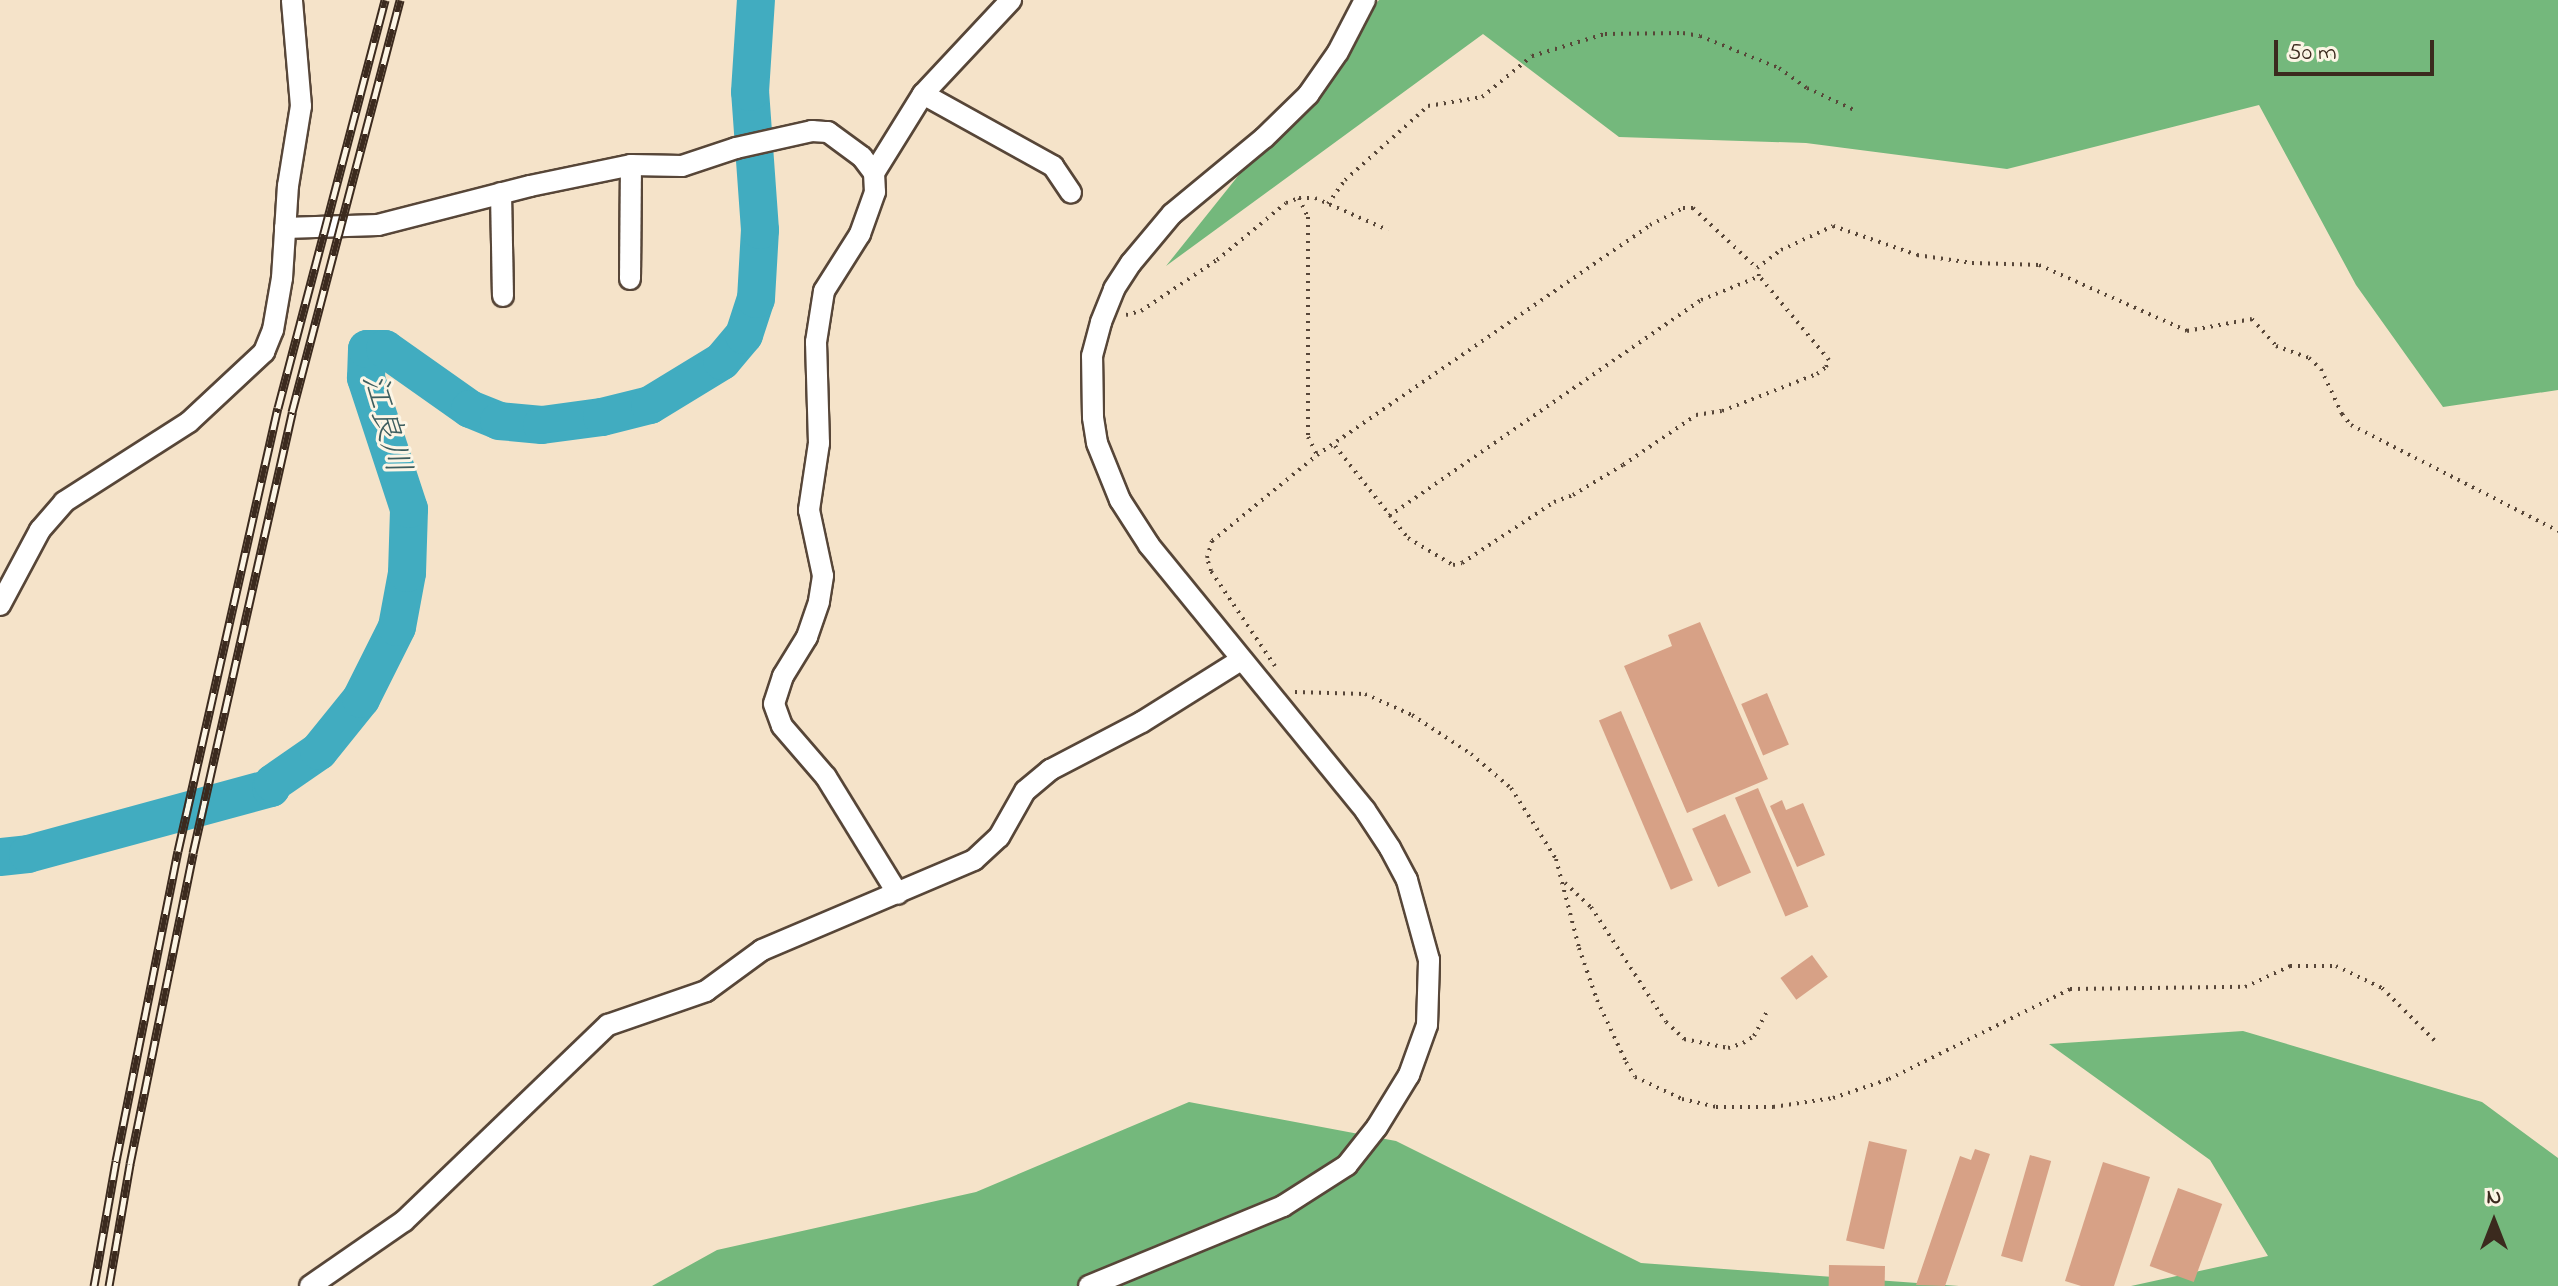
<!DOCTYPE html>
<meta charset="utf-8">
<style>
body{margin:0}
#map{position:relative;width:2558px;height:1286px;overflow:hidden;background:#f5e3c9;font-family:"Indie Flower","Klee One",sans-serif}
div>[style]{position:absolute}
.forest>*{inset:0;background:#74b87c}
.river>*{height:38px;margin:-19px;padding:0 19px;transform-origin:19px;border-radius:19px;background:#41acc0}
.building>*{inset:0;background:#d7a186;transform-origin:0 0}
.path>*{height:4px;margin-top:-2px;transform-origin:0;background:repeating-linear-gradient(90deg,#574638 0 2px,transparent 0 8px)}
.roads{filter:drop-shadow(2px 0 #574638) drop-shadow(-2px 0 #574638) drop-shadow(0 2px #574638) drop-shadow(0 -2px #574638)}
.minor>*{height:20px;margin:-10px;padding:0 10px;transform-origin:10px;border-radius:10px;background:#fff}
.rail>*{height:9px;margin-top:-4.5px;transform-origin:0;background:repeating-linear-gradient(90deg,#fcf5e5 0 18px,#3b2a1e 0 36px);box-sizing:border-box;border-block:2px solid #3b2a1e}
span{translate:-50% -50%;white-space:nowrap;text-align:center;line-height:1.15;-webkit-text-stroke:6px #fcf5e5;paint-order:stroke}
.water-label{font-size:34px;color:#3d5e5f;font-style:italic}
.north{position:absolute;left:2454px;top:1182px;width:80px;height:80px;-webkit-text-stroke:6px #fcf5e5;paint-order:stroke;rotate:0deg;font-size:22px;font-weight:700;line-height:32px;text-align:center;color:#3b2a1e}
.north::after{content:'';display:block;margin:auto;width:28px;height:36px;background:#3b2a1e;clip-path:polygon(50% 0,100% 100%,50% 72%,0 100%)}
.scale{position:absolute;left:2274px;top:40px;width:160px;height:36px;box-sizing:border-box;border:4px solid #3b2a1e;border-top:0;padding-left:10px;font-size:24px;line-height:28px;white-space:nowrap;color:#3b2a1e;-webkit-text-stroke:6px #fcf5e5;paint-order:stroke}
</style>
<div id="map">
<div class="forest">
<div style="clip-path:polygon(1379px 0,2558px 0,2558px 390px,2443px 407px,2356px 285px,2259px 105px,2007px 169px,1806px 143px,1619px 137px,1483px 34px,1166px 266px)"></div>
<div style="clip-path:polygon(2243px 1031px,2482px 1102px,2558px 1158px,2558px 1286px,2131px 1286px,2268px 1256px,2210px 1160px,2049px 1044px)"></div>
<div style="clip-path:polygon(1189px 1102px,1396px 1141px,1641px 1263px,1959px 1286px,652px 1286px,717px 1250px,976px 1192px)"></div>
</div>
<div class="river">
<div style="left:0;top:857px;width:28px;rotate:-6deg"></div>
<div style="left:28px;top:854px;width:252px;rotate:-15.2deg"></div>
<div style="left:271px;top:788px;width:5px;rotate:-68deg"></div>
<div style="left:273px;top:783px;width:56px;rotate:-34.8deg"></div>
<div style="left:319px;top:751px;width:67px;rotate:-51.1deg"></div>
<div style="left:361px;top:699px;width:80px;rotate:-63.4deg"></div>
<div style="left:397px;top:627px;width:55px;rotate:-79.5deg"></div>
<div style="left:407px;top:573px;width:64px;rotate:-88.2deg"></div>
<div style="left:409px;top:509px;width:138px;rotate:-108.2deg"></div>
<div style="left:366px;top:378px;width:29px;rotate:-88deg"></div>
<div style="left:367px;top:349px;width:18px"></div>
<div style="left:385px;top:349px;width:104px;rotate:35.2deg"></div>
<div style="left:470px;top:409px;width:31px;rotate:22deg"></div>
<div style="left:499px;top:421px;width:43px;rotate:5.3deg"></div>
<div style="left:542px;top:425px;width:61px;rotate:-7.6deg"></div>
<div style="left:602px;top:417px;width:49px;rotate:-14deg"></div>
<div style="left:650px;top:405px;width:84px;rotate:-31.4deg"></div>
<div style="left:722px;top:361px;width:34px;rotate:-50deg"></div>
<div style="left:744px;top:335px;width:38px;rotate:-72deg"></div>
<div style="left:756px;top:299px;width:69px;rotate:-86.7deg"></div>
<div style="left:760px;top:230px;width:138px;rotate:-94.1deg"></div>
<div style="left:750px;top:92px;width:92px;rotate:-86.3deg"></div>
</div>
<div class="building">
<div style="clip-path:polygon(1700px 622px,1768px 779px,1687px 813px,1624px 666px,1672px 646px,1668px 635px)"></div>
<div style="left:1767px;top:693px;width:56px;height:28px;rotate:67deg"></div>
<div style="left:1621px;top:711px;width:184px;height:24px;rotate:67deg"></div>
<div style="left:1758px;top:788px;width:129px;height:25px;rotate:67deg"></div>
<div style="clip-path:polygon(1782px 800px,1786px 810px,1803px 803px,1825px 855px,1797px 867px,1770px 806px)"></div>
<div style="left:1725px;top:814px;width:64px;height:36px;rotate:66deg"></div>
<div style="left:1812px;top:955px;width:27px;height:39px;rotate:54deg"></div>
<div style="left:1869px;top:1141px;width:39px;height:102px;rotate:13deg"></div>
<div style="clip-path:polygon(1975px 1149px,1990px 1154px,1945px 1286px,1916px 1285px,1960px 1156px,1971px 1160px)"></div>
<div style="left:2030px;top:1155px;width:22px;height:105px;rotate:16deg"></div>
<div style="clip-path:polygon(2103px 1162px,2150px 1177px,2114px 1286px,2081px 1286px,2065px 1281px)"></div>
<div style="left:2178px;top:1188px;width:47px;height:83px;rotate:20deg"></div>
<div style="left:1829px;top:1265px;width:56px;height:21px;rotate:1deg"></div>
</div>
<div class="path">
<div style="left:1299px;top:198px;width:21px;rotate:65deg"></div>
<div style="left:1308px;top:217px;width:220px;rotate:90deg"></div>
<div style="left:1308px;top:437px;width:20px;rotate:63deg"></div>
<div style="left:1328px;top:204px;width:29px;rotate:-55deg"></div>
<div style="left:1345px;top:180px;width:111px;rotate:-41.7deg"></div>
<div style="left:1428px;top:106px;width:55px;rotate:-9.5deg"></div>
<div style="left:1482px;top:97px;width:65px;rotate:-39.4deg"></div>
<div style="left:1532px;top:56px;width:76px;rotate:-16.8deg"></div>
<div style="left:1605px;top:34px;width:78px;rotate:-0.7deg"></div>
<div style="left:1683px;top:33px;width:17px;rotate:10deg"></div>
<div style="left:1700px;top:36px;width:85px;rotate:22.1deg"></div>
<div style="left:1779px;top:68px;width:34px;rotate:36deg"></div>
<div style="left:1807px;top:88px;width:52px;rotate:25.1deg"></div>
<div style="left:1126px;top:315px;width:16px;rotate:-15deg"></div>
<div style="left:1141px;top:311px;width:92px;rotate:-33.9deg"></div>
<div style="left:1217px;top:260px;width:89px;rotate:-39.6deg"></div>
<div style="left:1286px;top:203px;width:14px;rotate:-21deg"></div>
<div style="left:1299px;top:198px;width:16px"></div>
<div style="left:1315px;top:198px;width:80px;rotate:23.7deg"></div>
<div style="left:1335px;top:446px;width:117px;rotate:51.6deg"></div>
<div style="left:1408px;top:538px;width:52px;rotate:31deg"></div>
<div style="left:1453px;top:565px;width:9px;rotate:-13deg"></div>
<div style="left:1462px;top:563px;width:110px;rotate:-33.5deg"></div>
<div style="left:1554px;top:502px;width:20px;rotate:-20deg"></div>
<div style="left:1573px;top:495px;width:58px;rotate:-31deg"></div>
<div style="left:1623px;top:465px;width:88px;rotate:-34.4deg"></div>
<div style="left:1696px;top:415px;width:26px;rotate:-9deg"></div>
<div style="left:1722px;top:411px;width:102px;rotate:-21.3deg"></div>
<div style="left:1817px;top:374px;width:11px;rotate:-38deg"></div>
<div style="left:1826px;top:367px;width:8px;rotate:-67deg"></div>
<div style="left:1829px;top:360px;width:109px;rotate:-129.8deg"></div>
<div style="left:1759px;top:276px;width:8px;rotate:-104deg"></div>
<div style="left:1389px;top:516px;width:379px;rotate:-34.7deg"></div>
<div style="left:1701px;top:300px;width:61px;rotate:-22deg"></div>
<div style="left:1275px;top:666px;width:115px;rotate:-124deg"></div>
<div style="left:1211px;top:571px;width:14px;rotate:-107deg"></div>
<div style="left:1207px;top:558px;width:18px;rotate:-74deg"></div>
<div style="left:1212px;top:541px;width:136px;rotate:-39.3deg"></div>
<div style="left:1317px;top:455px;width:405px;rotate:-34.6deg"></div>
<div style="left:1650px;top:225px;width:37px;rotate:-27deg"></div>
<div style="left:1683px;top:208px;width:10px"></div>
<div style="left:1693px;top:208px;width:88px;rotate:43.2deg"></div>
<div style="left:1757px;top:268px;width:30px;rotate:-37deg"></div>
<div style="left:1781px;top:250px;width:57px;rotate:-24.8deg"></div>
<div style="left:1833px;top:226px;width:89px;rotate:19deg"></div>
<div style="left:1917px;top:255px;width:56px;rotate:8.3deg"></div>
<div style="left:1972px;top:263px;width:67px;rotate:1.7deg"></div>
<div style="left:2039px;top:265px;width:162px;rotate:24deg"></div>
<div style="left:2187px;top:331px;width:66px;rotate:-10.5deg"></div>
<div style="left:2252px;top:319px;width:36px;rotate:48deg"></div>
<div style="left:2276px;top:346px;width:35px;rotate:20deg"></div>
<div style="left:2309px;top:358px;width:16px;rotate:43deg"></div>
<div style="left:2321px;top:369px;width:50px;rotate:65deg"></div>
<div style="left:2342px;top:414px;width:14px;rotate:51deg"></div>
<div style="left:2351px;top:425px;width:233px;rotate:27.1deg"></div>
<div style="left:1295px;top:692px;width:70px;rotate:1.6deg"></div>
<div style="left:1365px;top:694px;width:51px;rotate:24.1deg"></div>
<div style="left:1412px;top:715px;width:71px;rotate:33.5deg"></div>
<div style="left:1471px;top:754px;width:52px;rotate:40.4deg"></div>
<div style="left:1511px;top:788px;width:84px;rotate:57.6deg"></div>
<div style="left:1556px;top:859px;width:92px;rotate:75.5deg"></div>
<div style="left:1579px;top:948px;width:55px;rotate:70.9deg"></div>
<div style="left:1597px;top:1000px;width:68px;rotate:64.9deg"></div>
<div style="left:1626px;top:1062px;width:17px;rotate:59deg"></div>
<div style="left:1635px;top:1077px;width:52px;rotate:25.1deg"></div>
<div style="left:1682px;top:1099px;width:35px;rotate:13deg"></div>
<div style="left:1716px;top:1107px;width:57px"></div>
<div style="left:1773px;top:1107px;width:61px;rotate:-8.5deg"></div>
<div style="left:1833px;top:1098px;width:59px;rotate:-18.7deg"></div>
<div style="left:1889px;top:1079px;width:202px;rotate:-26.4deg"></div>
<div style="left:2070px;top:989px;width:175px;rotate:-0.7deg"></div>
<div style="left:2245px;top:987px;width:50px;rotate:-25deg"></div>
<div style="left:2290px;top:966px;width:46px"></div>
<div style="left:2336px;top:966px;width:51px;rotate:25.6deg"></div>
<div style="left:2382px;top:988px;width:75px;rotate:45deg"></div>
<div style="left:1565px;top:883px;width:35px;rotate:43deg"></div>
<div style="left:1591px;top:907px;width:137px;rotate:56.9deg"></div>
<div style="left:1666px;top:1022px;width:25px;rotate:43deg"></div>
<div style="left:1684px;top:1039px;width:45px;rotate:11.6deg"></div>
<div style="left:1728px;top:1048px;width:16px;rotate:-18deg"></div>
<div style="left:1743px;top:1043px;width:13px;rotate:-32deg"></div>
<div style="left:1754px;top:1036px;width:27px;rotate:-62deg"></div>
</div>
<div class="roads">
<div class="minor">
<div style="left:923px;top:94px;width:149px;rotate:29deg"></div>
<div style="left:1053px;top:166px;width:32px;rotate:56deg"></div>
<div style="left:874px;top:173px;width:93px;rotate:-58.2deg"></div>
<div style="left:923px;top:94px;width:129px;rotate:-46.9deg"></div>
<div style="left:501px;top:193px;width:103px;rotate:88.9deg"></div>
<div style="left:285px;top:228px;width:93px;rotate:-1.8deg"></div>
<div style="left:378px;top:225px;width:157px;rotate:-14.4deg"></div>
<div style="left:530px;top:186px;width:103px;rotate:-11.7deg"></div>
<div style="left:631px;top:165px;width:51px;rotate:1.1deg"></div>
<div style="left:682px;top:166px;width:57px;rotate:-18.4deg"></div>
<div style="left:736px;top:148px;width:78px;rotate:-12.6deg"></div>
<div style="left:812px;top:131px;width:16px;rotate:4deg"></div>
<div style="left:828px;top:132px;width:42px;rotate:36.3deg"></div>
<div style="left:862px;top:157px;width:20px;rotate:53deg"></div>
<div style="left:874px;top:173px;width:19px;rotate:87deg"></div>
<div style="left:875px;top:192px;width:45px;rotate:109.7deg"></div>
<div style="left:860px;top:234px;width:67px;rotate:122.3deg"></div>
<div style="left:824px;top:291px;width:52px;rotate:98.9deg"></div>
<div style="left:816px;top:342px;width:101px;rotate:88.3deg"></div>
<div style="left:819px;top:443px;width:68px;rotate:98.5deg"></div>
<div style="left:809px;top:510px;width:67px;rotate:78deg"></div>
<div style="left:823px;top:576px;width:26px;rotate:99deg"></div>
<div style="left:819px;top:602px;width:37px;rotate:109deg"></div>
<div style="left:807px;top:637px;width:46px;rotate:121.6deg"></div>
<div style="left:783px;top:676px;width:29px;rotate:108deg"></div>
<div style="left:774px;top:704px;width:23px;rotate:70deg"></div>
<div style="left:782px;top:726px;width:67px;rotate:49.2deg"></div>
<div style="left:826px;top:777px;width:137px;rotate:58.4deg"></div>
<div style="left:630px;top:279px;width:114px;rotate:-89.5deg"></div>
<div style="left:0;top:605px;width:85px;rotate:-61.9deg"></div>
<div style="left:40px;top:530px;width:37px;rotate:-49deg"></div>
<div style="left:64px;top:502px;width:148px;rotate:-32.6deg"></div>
<div style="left:189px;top:422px;width:103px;rotate:-43deg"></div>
<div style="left:264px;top:352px;width:24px;rotate:-68deg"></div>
<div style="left:273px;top:330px;width:53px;rotate:-80.2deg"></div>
<div style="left:282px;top:278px;width:92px;rotate:-86.3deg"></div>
<div style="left:288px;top:186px;width:81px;rotate:-80.8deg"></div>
<div style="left:301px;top:106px;width:106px;rotate:-94.9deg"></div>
<div style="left:310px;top:1286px;width:114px;rotate:-34.7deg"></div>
<div style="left:404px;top:1221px;width:283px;rotate:-43.9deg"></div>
<div style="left:608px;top:1025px;width:104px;rotate:-19.1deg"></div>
<div style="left:706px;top:991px;width:69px;rotate:-36.2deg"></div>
<div style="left:762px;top:950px;width:230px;rotate:-23deg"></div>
<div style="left:974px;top:860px;width:34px;rotate:-43deg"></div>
<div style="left:999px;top:837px;width:53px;rotate:-60.5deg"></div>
<div style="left:1025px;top:791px;width:33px;rotate:-40deg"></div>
<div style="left:1050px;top:770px;width:104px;rotate:-27.6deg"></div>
<div style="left:1142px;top:722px;width:117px;rotate:-32.1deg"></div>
<div style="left:1089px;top:1286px;width:210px;rotate:-22.4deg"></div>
<div style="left:1283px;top:1206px;width:76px;rotate:-32.6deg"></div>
<div style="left:1347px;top:1165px;width:48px;rotate:-51.7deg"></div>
<div style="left:1377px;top:1127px;width:61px;rotate:-58.4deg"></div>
<div style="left:1409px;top:1075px;width:53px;rotate:-70.2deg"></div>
<div style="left:1427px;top:1025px;width:65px;rotate:-88.2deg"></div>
<div style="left:1429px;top:960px;width:83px;rotate:-105.4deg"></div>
<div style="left:1407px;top:880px;width:36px;rotate:-118deg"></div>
<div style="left:1390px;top:848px;width:45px;rotate:-123.3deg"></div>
<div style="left:1365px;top:810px;width:342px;rotate:-129.2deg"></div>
<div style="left:1149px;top:545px;width:54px;rotate:-122.8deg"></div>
<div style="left:1120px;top:500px;width:61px;rotate:-112deg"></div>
<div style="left:1097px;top:443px;width:26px;rotate:-99deg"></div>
<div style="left:1093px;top:417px;width:61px;rotate:-90.9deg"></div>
<div style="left:1092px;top:356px;width:35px;rotate:-75deg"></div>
<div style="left:1101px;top:322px;width:35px;rotate:-68deg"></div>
<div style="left:1114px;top:289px;width:31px;rotate:-57deg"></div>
<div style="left:1131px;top:263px;width:64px;rotate:-50.1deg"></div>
<div style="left:1172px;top:214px;width:119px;rotate:-39.6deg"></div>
<div style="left:1264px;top:138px;width:62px;rotate:-44.3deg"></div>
<div style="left:1308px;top:95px;width:52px;rotate:-55.1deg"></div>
<div style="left:1338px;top:52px;width:59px;rotate:-62.6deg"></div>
</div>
</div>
<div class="rail">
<div style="left:94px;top:1286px;width:127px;rotate:-80deg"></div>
<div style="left:116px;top:1161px;width:316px;rotate:-78.7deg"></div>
<div style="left:178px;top:851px;width:454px;rotate:-77.3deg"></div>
<div style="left:278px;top:408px;width:422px;rotate:-75.3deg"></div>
<div style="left:109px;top:1286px;width:124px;rotate:-80.2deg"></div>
<div style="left:130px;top:1164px;width:317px;rotate:-78.5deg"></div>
<div style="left:193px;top:853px;width:452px;rotate:-77.3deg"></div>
<div style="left:292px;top:412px;width:426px;rotate:-75.3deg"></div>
</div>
<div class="water-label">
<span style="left:384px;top:424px;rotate:75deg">江良川</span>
</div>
<div class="north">N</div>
<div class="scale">50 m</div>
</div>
